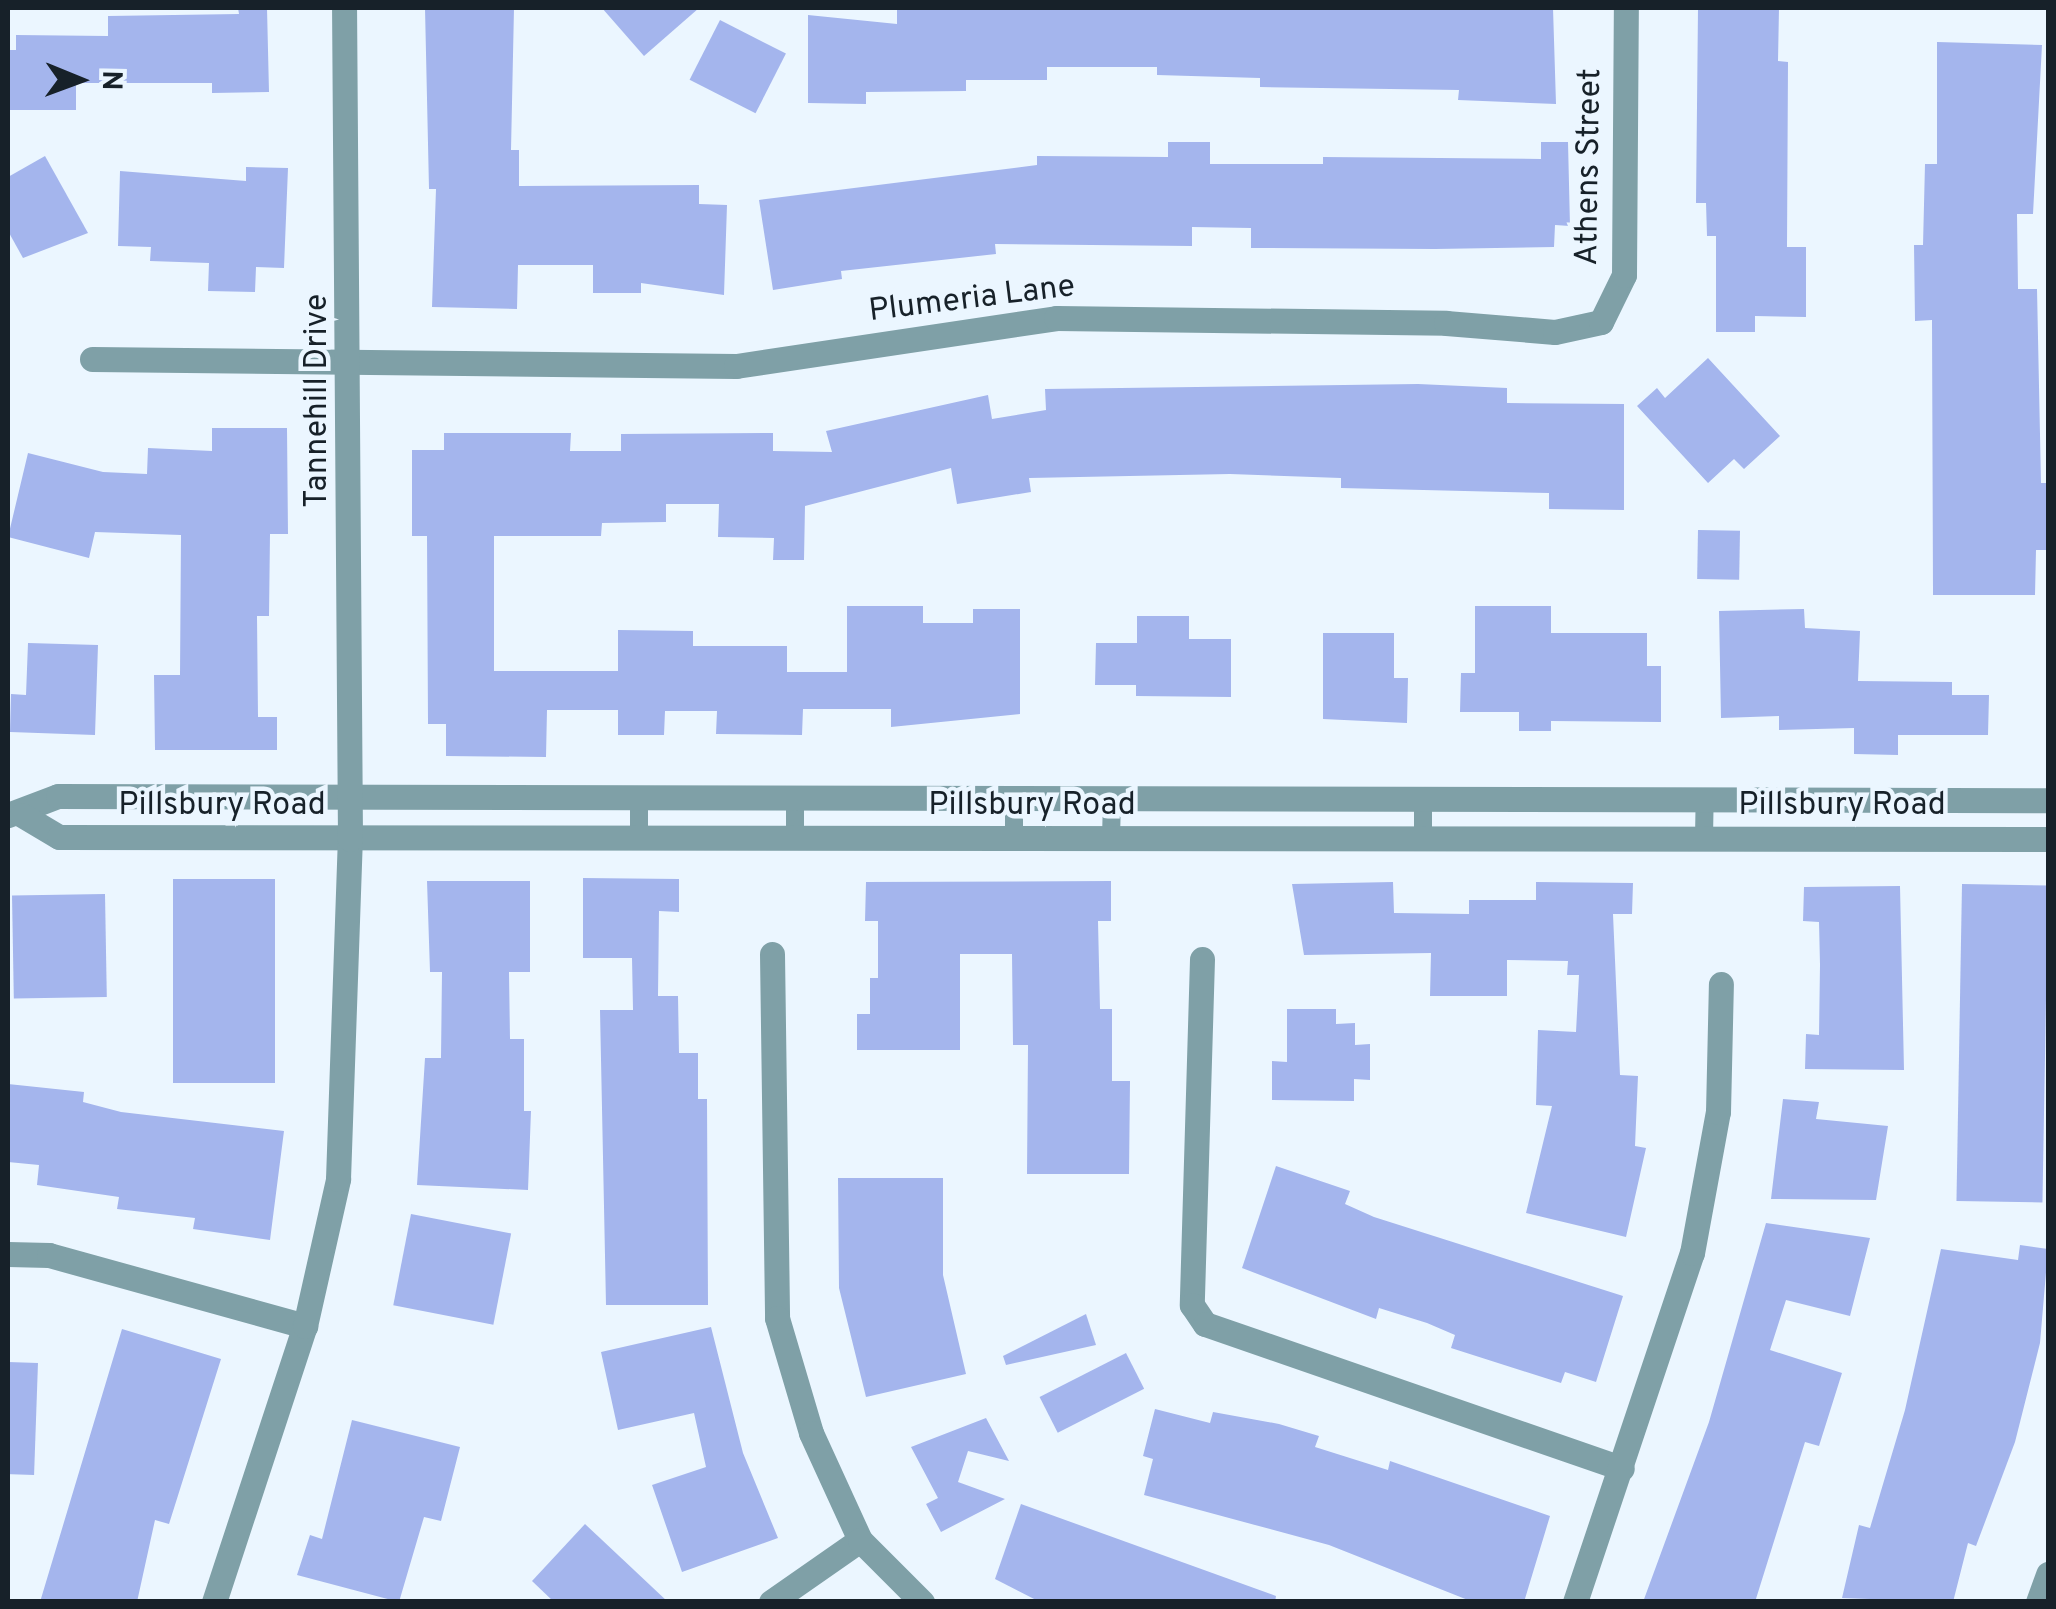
<!DOCTYPE html>
<style>
body{margin:0}
#map{position:relative;width:2056px;height:1609px;overflow:hidden;background:#ebf6ff;font-family:Overpass,sans-serif}
div>[style]{position:absolute}
.building>*{inset:0;background:#a4b5ed;transform-origin:0 0}
.service>*{height:18px;margin:-9px;padding:0 9px;transform-origin:9px;border-radius:9px;background:#7fa0a7}
.minor>*{height:25px;margin:-12.5px;padding:0 12.5px;transform-origin:12.5px;border-radius:12.5px;background:#7fa0a7}
.tertiary>*{height:25px;margin:-12.5px;padding:0 12.5px;transform-origin:12.5px;border-radius:12.5px;background:#7fa0a7}
span{translate:-50% -50%;white-space:nowrap;text-align:center;line-height:1.15;-webkit-text-stroke:9px #ebf6ff;paint-order:stroke}
.street-label{font-size:32px;color:#172129}
.frame{position:absolute;inset:0;border:10px solid #172129;pointer-events:none}
.north{position:absolute;left:30px;top:30px;width:100px;height:100px;-webkit-text-stroke:8px #ebf6ff;paint-order:stroke;rotate:91deg;font-size:28px;font-weight:700;line-height:40px;text-align:center;color:#172129}
.north::after{content:'';display:block;margin:auto;width:35px;height:45px;background:#172129;clip-path:polygon(50% 0,100% 100%,50% 72%,0 100%)}
</style>
<div id="map">
<div class="building">
<div style="clip-path:polygon(238px 8px,267px 8px,269px 92px,212px 93px,212px 83px,76px 83px,76px 110px,8px 110px,8px 50px,16px 50px,16px 35px,108px 36px,108px 16px,239px 14px)"></div>
<div style="clip-path:polygon(425px 8px,514px 8px,511px 150px,519px 150px,519px 186px,699px 185px,699px 204px,727px 205px,724px 295px,641px 283px,641px 293px,593px 293px,593px 265px,518px 265px,517px 309px,432px 307px,436px 189px,429px 189px)"></div>
<div style="clip-path:polygon(602px 8px,699px 8px,644px 56px)"></div>
<div style="clip-path:polygon(897px 8px,1553px 8px,1556px 104px,1458px 100px,1459px 90px,1260px 87px,1260px 78px,1157px 75px,1157px 67px,1047px 67px,1047px 80px,966px 80px,966px 91px,866px 92px,866px 104px,808px 103px,808px 15px,897px 24px)"></div>
<div style="clip-path:polygon(1698px 8px,1779px 8px,1778px 61px,1788px 62px,1787px 247px,1806px 247px,1806px 317px,1755px 316px,1755px 332px,1716px 332px,1716px 236px,1707px 236px,1706px 203px,1696px 203px)"></div>
<div style="left:720px;top:20px;width:74px;height:67px;rotate:27deg"></div>
<div style="clip-path:polygon(1937px 42px,2042px 45px,2033px 214px,2017px 214px,2018px 289px,2037px 289px,2041px 483px,2048px 483px,2048px 550px,2036px 550px,2035px 595px,1933px 595px,1932px 320px,1915px 321px,1914px 245px,1923px 245px,1925px 164px,1937px 164px)"></div>
<div style="clip-path:polygon(1168px 142px,1210px 142px,1210px 164px,1323px 164px,1323px 157px,1541px 159px,1541px 142px,1568px 142px,1570px 226px,1555px 225px,1554px 247px,1435px 249px,1251px 248px,1251px 228px,1192px 227px,1192px 246px,995px 244px,996px 254px,841px 271px,842px 279px,773px 290px,759px 200px,1037px 165px,1037px 156px,1168px 157px)"></div>
<div style="clip-path:polygon(45px 156px,88px 233px,23px 258px,8px 231px,8px 177px)"></div>
<div style="clip-path:polygon(246px 167px,288px 168px,284px 268px,256px 267px,255px 292px,208px 291px,209px 263px,150px 261px,151px 247px,118px 246px,120px 171px,246px 181px)"></div>
<div style="clip-path:polygon(1708px 358px,1780px 436px,1744px 469px,1734px 459px,1708px 483px,1637px 406px,1657px 388px,1665px 398px)"></div>
<div style="clip-path:polygon(1418px 384px,1507px 388px,1507px 403px,1624px 404px,1624px 510px,1549px 509px,1549px 493px,1341px 488px,1341px 478px,1230px 474px,1029px 478px,1031px 492px,957px 504px,951px 468px,805px 506px,804px 560px,773px 560px,774px 538px,718px 537px,719px 504px,666px 504px,666px 522px,602px 523px,601px 536px,494px 536px,494px 671px,618px 671px,618px 630px,693px 631px,693px 646px,787px 646px,787px 672px,847px 672px,847px 606px,923px 606px,923px 623px,973px 623px,973px 609px,1020px 609px,1020px 714px,891px 727px,891px 709px,803px 709px,802px 735px,716px 734px,717px 711px,665px 711px,664px 735px,618px 735px,618px 710px,547px 710px,546px 757px,446px 756px,446px 724px,428px 724px,427px 536px,412px 536px,412px 450px,444px 450px,444px 433px,571px 433px,570px 451px,621px 451px,621px 434px,773px 433px,773px 451px,832px 452px,826px 431px,988px 395px,992px 419px,1046px 410px,1045px 389px)"></div>
<div style="clip-path:polygon(212px 428px,287px 428px,288px 534px,270px 534px,269px 616px,257px 616px,258px 717px,277px 717px,277px 750px,155px 750px,154px 675px,180px 675px,181px 535px,95px 532px,89px 558px,8px 537px,28px 453px,103px 472px,147px 474px,148px 448px,212px 451px)"></div>
<div style="left:1698px;top:530px;width:42px;height:49px;rotate:1deg"></div>
<div style="clip-path:polygon(1475px 606px,1551px 606px,1551px 633px,1647px 633px,1647px 666px,1661px 666px,1661px 722px,1551px 721px,1551px 731px,1519px 731px,1519px 712px,1460px 712px,1461px 673px,1475px 673px)"></div>
<div style="clip-path:polygon(1804px 609px,1805px 628px,1860px 631px,1858px 681px,1952px 682px,1952px 695px,1989px 695px,1988px 735px,1898px 735px,1898px 755px,1854px 754px,1854px 728px,1779px 730px,1779px 716px,1721px 718px,1719px 611px)"></div>
<div style="clip-path:polygon(1137px 616px,1189px 616px,1189px 639px,1231px 639px,1231px 697px,1136px 696px,1136px 685px,1095px 685px,1096px 643px,1137px 643px)"></div>
<div style="clip-path:polygon(1323px 633px,1394px 633px,1394px 678px,1408px 678px,1407px 723px,1323px 719px)"></div>
<div style="clip-path:polygon(28px 643px,98px 645px,95px 735px,10px 732px,11px 694px,26px 695px)"></div>
<div style="clip-path:polygon(583px 878px,679px 879px,679px 912px,659px 911px,658px 996px,678px 996px,679px 1053px,698px 1053px,698px 1099px,707px 1099px,708px 1305px,606px 1305px,600px 1010px,633px 1010px,632px 958px,583px 958px)"></div>
<div style="left:173px;top:879px;width:102px;height:204px"></div>
<div style="clip-path:polygon(427px 881px,530px 881px,530px 972px,509px 972px,510px 1039px,524px 1039px,524px 1111px,531px 1111px,528px 1190px,417px 1185px,425px 1058px,441px 1058px,442px 972px,430px 972px)"></div>
<div style="clip-path:polygon(1111px 881px,1111px 921px,1098px 921px,1100px 1009px,1112px 1009px,1112px 1081px,1130px 1081px,1129px 1174px,1027px 1174px,1028px 1045px,1013px 1045px,1012px 954px,960px 954px,960px 1050px,857px 1050px,857px 1014px,870px 1014px,870px 978px,878px 978px,878px 921px,865px 921px,866px 882px)"></div>
<div style="clip-path:polygon(1393px 882px,1394px 913px,1469px 914px,1469px 900px,1536px 900px,1536px 882px,1633px 883px,1632px 914px,1613px 914px,1620px 1075px,1638px 1076px,1635px 1146px,1646px 1148px,1626px 1237px,1526px 1213px,1552px 1106px,1536px 1105px,1538px 1030px,1576px 1032px,1579px 975px,1567px 975px,1568px 961px,1507px 960px,1507px 996px,1430px 996px,1431px 953px,1304px 955px,1292px 884px)"></div>
<div style="left:1962px;top:884px;width:86px;height:317px;rotate:1deg"></div>
<div style="clip-path:polygon(1900px 886px,1904px 1070px,1805px 1069px,1806px 1034px,1819px 1035px,1820px 965px,1819px 922px,1803px 921px,1804px 887px)"></div>
<div style="left:105px;top:894px;width:103px;height:93px;rotate:89deg"></div>
<div style="clip-path:polygon(1287px 1009px,1336px 1009px,1336px 1024px,1355px 1023px,1355px 1045px,1370px 1044px,1370px 1080px,1354px 1079px,1354px 1101px,1272px 1100px,1272px 1061px,1287px 1062px)"></div>
<div style="clip-path:polygon(8px 1084px,84px 1092px,83px 1102px,121px 1112px,284px 1131px,270px 1240px,193px 1229px,195px 1218px,117px 1209px,119px 1197px,37px 1185px,39px 1165px,8px 1162px)"></div>
<div style="clip-path:polygon(1783px 1099px,1819px 1102px,1816px 1119px,1888px 1126px,1876px 1200px,1771px 1199px)"></div>
<div style="clip-path:polygon(1276px 1166px,1350px 1191px,1345px 1204px,1374px 1217px,1623px 1296px,1596px 1382px,1565px 1372px,1561px 1383px,1523px 1371px,1451px 1348px,1455px 1335px,1427px 1323px,1379px 1308px,1376px 1319px,1242px 1268px)"></div>
<div style="clip-path:polygon(838px 1178px,943px 1178px,943px 1275px,966px 1374px,866px 1397px,839px 1288px)"></div>
<div style="left:411px;top:1214px;width:102px;height:93px;rotate:11deg"></div>
<div style="clip-path:polygon(1766px 1223px,1870px 1238px,1850px 1316px,1786px 1300px,1770px 1350px,1842px 1373px,1819px 1446px,1805px 1442px,1755px 1602px,1643px 1602px,1709px 1422px)"></div>
<div style="clip-path:polygon(2020px 1245px,2048px 1249px,2040px 1343px,2015px 1442px,1976px 1546px,1968px 1543px,1953px 1602px,1842px 1598px,1859px 1525px,1870px 1528px,1905px 1410px,1941px 1249px,2018px 1260px)"></div>
<div style="clip-path:polygon(1086px 1314px,1096px 1345px,1006px 1365px,1003px 1356px)"></div>
<div style="clip-path:polygon(711px 1327px,743px 1453px,778px 1538px,682px 1572px,652px 1485px,706px 1467px,694px 1413px,618px 1430px,601px 1352px)"></div>
<div style="clip-path:polygon(122px 1329px,221px 1359px,169px 1524px,155px 1520px,137px 1602px,40px 1602px)"></div>
<div style="left:1126px;top:1353px;width:40px;height:97px;rotate:63deg"></div>
<div style="left:8px;top:1362px;width:30px;height:112px;rotate:2deg"></div>
<div style="clip-path:polygon(1155px 1409px,1210px 1423px,1213px 1412px,1279px 1424px,1319px 1436px,1315px 1447px,1388px 1470px,1390px 1461px,1550px 1516px,1524px 1602px,1473px 1602px,1329px 1545px,1144px 1495px,1153px 1459px,1143px 1456px)"></div>
<div style="clip-path:polygon(986px 1418px,1009px 1461px,968px 1451px,958px 1482px,1005px 1499px,941px 1532px,926px 1504px,938px 1498px,911px 1447px)"></div>
<div style="clip-path:polygon(352px 1420px,460px 1447px,441px 1521px,424px 1517px,399px 1602px,297px 1575px,310px 1535px,322px 1539px)"></div>
<div style="clip-path:polygon(1021px 1504px,1276px 1596px,1275px 1602px,1040px 1602px,995px 1579px)"></div>
<div style="clip-path:polygon(585px 1524px,634px 1570px,668px 1602px,554px 1602px,532px 1581px)"></div>
</div>
<div class="service">
<div style="left:795px;top:796px;width:44px;rotate:90deg"></div>
<div style="left:1423px;top:838px;width:40px;rotate:-90deg"></div>
<div style="left:1704px;top:838px;width:39px;rotate:-89deg"></div>
<div style="left:1014px;top:839px;width:42px;rotate:-90deg"></div>
<div style="left:1111px;top:839px;width:42px;rotate:-88.6deg"></div>
<div style="left:639px;top:841px;width:45px;rotate:-90deg"></div>
</div>
<div class="minor">
<div style="left:92px;top:359px;width:644px;rotate:0.62deg"></div>
<div style="left:736px;top:366px;width:324px;rotate:-8.5deg"></div>
<div style="left:1056px;top:318px;width:390px;rotate:0.7deg"></div>
<div style="left:1446px;top:323px;width:109px;rotate:4.7deg"></div>
<div style="left:1555px;top:332px;width:47px;rotate:-12.3deg"></div>
<div style="left:1601px;top:322px;width:52px;rotate:-63.9deg"></div>
<div style="left:1624px;top:275px;width:267px;rotate:-89.6deg"></div>
<div style="left:772px;top:954px;width:364px;rotate:89.2deg"></div>
<div style="left:777px;top:1318px;width:120px;rotate:73.5deg"></div>
<div style="left:811px;top:1433px;width:118px;rotate:65.4deg"></div>
<div style="left:1202px;top:959px;width:346px;rotate:91.7deg"></div>
<div style="left:1192px;top:1305px;width:23px;rotate:56deg"></div>
<div style="left:1205px;top:1324px;width:441px;rotate:19.1deg"></div>
<div style="left:8px;top:1254px;width:41px;rotate:1.4deg"></div>
<div style="left:49px;top:1255px;width:266px;rotate:15.5deg"></div>
<div style="left:771px;top:1602px;width:108px;rotate:-34.9deg"></div>
<div style="left:860px;top:1540px;width:88px;rotate:45deg"></div>
<div style="left:1575px;top:1602px;width:368px;rotate:-71.5deg"></div>
<div style="left:1692px;top:1253px;width:143px;rotate:-79.6deg"></div>
<div style="left:1718px;top:1112px;width:128px;rotate:-88.7deg"></div>
</div>
<div class="tertiary">
<div style="left:8px;top:815px;width:53px;rotate:-20.8deg"></div>
<div style="left:58px;top:796px;width:1990px;rotate:0.12deg"></div>
<div style="left:22px;top:815px;width:43px;rotate:30.7deg"></div>
<div style="left:59px;top:837px;width:1989px;rotate:0.06deg"></div>
<div style="left:214px;top:1602px;width:291px;rotate:-71.8deg"></div>
<div style="left:305px;top:1326px;width:151px;rotate:-77.3deg"></div>
<div style="left:338px;top:1179px;width:340px;rotate:-88deg"></div>
<div style="left:350px;top:839px;width:831px;rotate:-90.41deg"></div>
<div style="left:2038px;top:1602px;width:30px;rotate:-70deg"></div>
</div>
<div class="street-label">
<span style="left:1590px;top:167px;rotate:-89deg">Athens Street</span>
<span style="left:972px;top:300px;rotate:-7deg">Plumeria Lane</span>
<span style="left:318px;top:401px;rotate:-90deg">Tannehill Drive</span>
<span style="left:222px;top:806px">Pillsbury Road</span>
<span style="left:1032px;top:806px">Pillsbury Road</span>
<span style="left:1842px;top:806px">Pillsbury Road</span>
</div>
<div class="frame"></div>
<div class="north">N</div>
</div>
